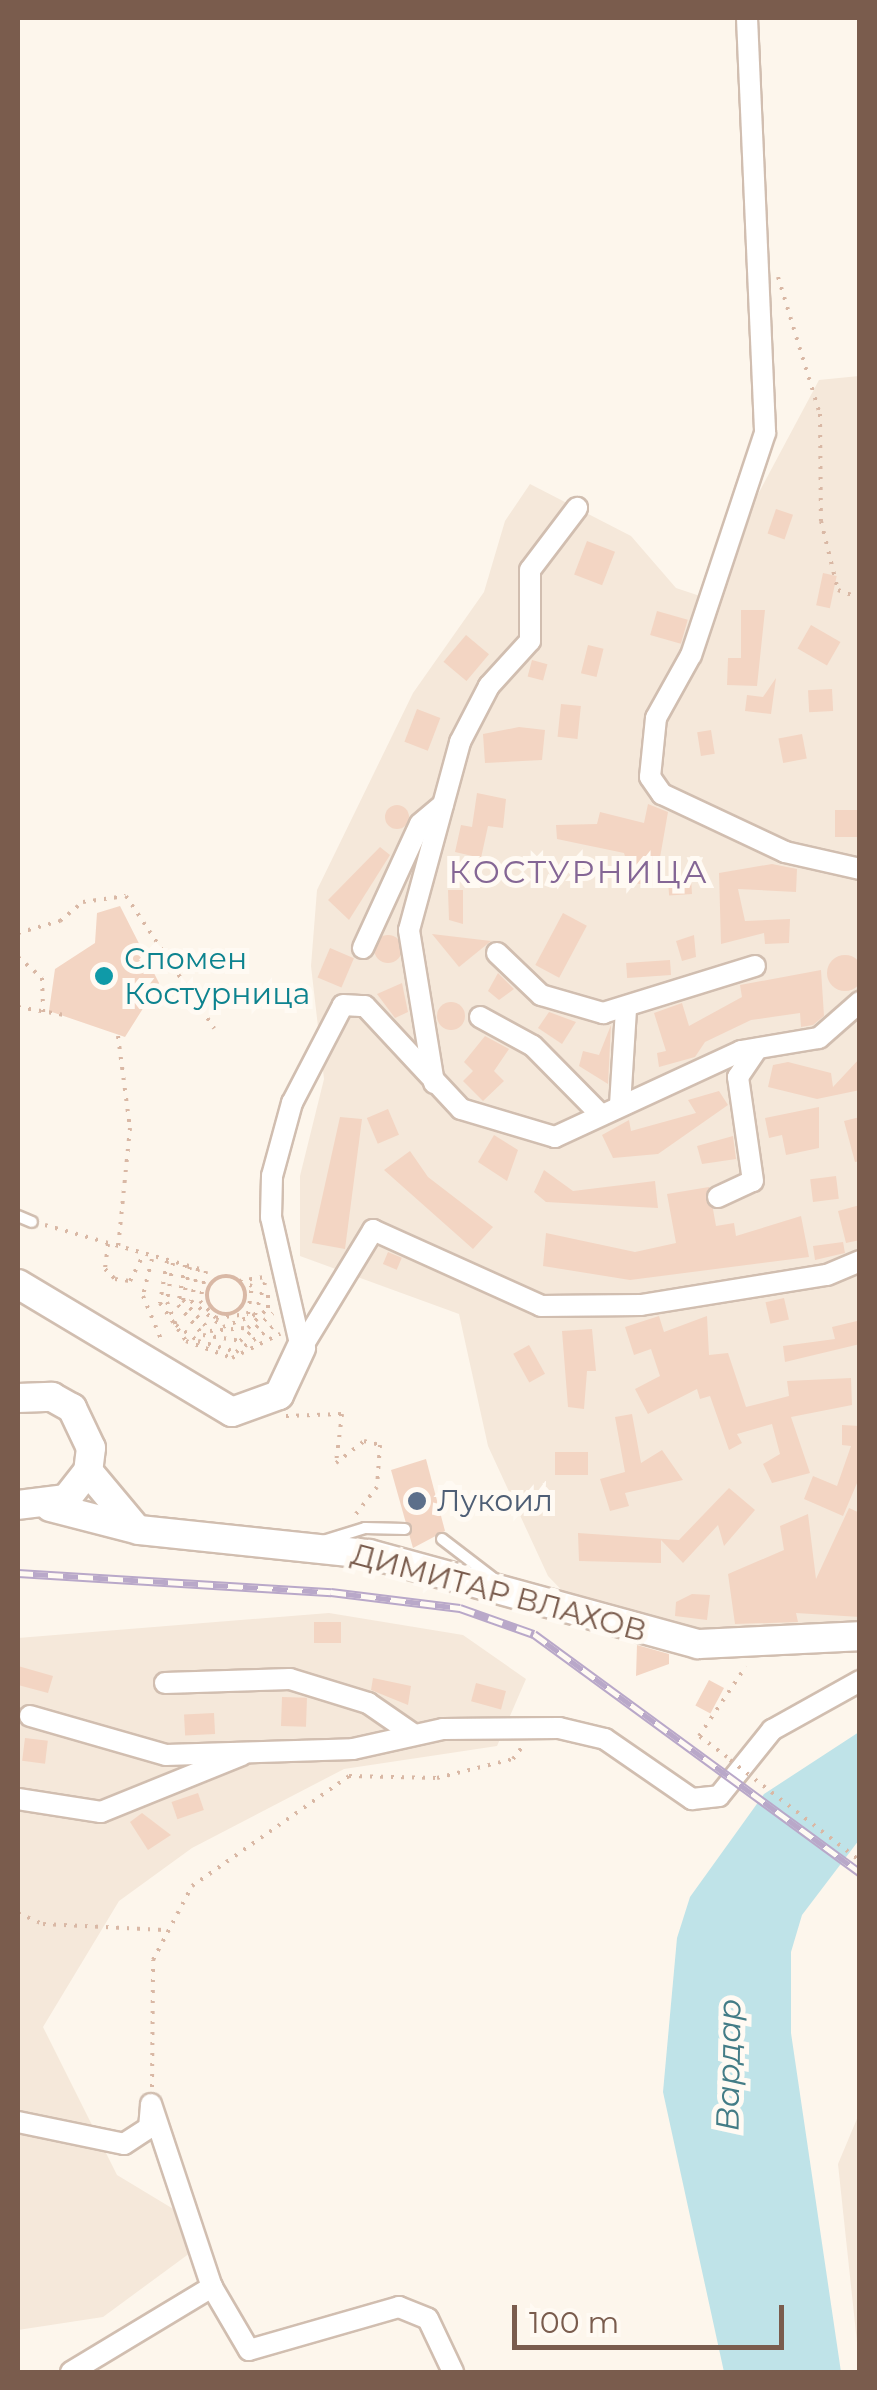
<!DOCTYPE html>
<meta charset="utf-8">
<style>
body{margin:0}
#map{position:relative;width:877px;height:2390px;overflow:hidden;background:#fdf6ec;font-family:Montserrat,sans-serif}
div>[style]{position:absolute}
.residential>*{inset:0;background:#f5e8da}
.water>*{inset:0;background:#bfe3e8}
.building>*{inset:0;background:#f3d5c3;transform-origin:0 0}
.round{border-radius:50%}
.path>*{height:4px;margin-top:-2px;transform-origin:0;background:repeating-linear-gradient(90deg,#d9b8a5 0 2.5px,transparent 0 10.5px)}
.path>.ring{margin:-2px;padding:0;box-sizing:content-box;background:none;border:4px solid #d9b8a5;border-radius:50%}
.roads{filter:drop-shadow(2px 0 #d1beb0) drop-shadow(-2px 0 #d1beb0) drop-shadow(0 2px #d1beb0) drop-shadow(0 -2px #d1beb0)}
.lane>*{height:10px;margin:-5px;padding:0 5px;transform-origin:5px;border-radius:5px;background:#fff}
.street>*{height:20px;margin:-10px;padding:0 10px;transform-origin:10px;border-radius:10px;background:#fff}
.secondary>*{height:28px;margin:-14px;padding:0 14px;transform-origin:14px;border-radius:14px;background:#fff}
.rail>*{height:9px;margin-top:-4.5px;transform-origin:0;background:repeating-linear-gradient(90deg,#fffaf3 0 15px,#b9a8c9 0 30px);box-sizing:border-box;border-block:2px solid #b9a8c9}
.path-bridge>*{height:4px;margin-top:-2px;transform-origin:0;background:repeating-linear-gradient(90deg,#d9b8a5 0 2.5px,transparent 0 10.5px)}
.dots>*{width:28px;height:28px;translate:-50% -50%;box-sizing:border-box;border:5px solid #fffaf3;border-radius:50%}
span{translate:-50% -50%;white-space:nowrap;text-align:center;line-height:1.15;-webkit-text-stroke:10px #fffaf3;paint-order:stroke}
.culture-label{font-size:30px;color:#0d838f}
.left{translate:0 -50%;text-align:left}
.service-label{font-size:30px;color:#4e5e75}
.street-label{font-size:30px;color:#7a5c4d}
.neighbourhood-label{font-size:32px;color:#846695;letter-spacing:2.5px}
.water-label{font-size:32px;color:#437c86;font-style:italic}
.frame{position:absolute;inset:0;border:20px solid #7a5c4d;pointer-events:none}
.scale{position:absolute;left:512px;top:2305px;width:272px;height:45px;box-sizing:border-box;border:5px solid #7a5c4d;border-top:0;padding-left:12px;font-size:30px;line-height:35px;white-space:nowrap;color:#7a5c4d;-webkit-text-stroke:8px #fffaf3;paint-order:stroke}
</style>
<div id="map">
<div class="residential">
<div style="clip-path:polygon(859px 376px,859px 1626px,716px 1638px,574px 1603px,548px 1576px,488px 1446px,459px 1314px,300px 1256px,300px 1176px,324px 1079px,311px 966px,317px 890px,413px 693px,484px 592px,505px 521px,530px 484px,631px 536px,676px 588px,703px 597px,819px 380px)"></div>
<div style="clip-path:polygon(329px 1613px,463px 1635px,526px 1679px,497px 1746px,344px 1769px,192px 1848px,119px 1901px,43px 2027px,117px 2175px,175px 2210px,190px 2253px,103px 2317px,18px 2330px,18px 1638px)"></div>
<div style="clip-path:polygon(859px 2114px,860px 2114px,859px 2361px,838px 2164px)"></div>
</div>
<div class="water">
<div style="clip-path:polygon(859px 1732px,859px 1840px,802px 1915px,791px 1952px,791px 2033px,841px 2372px,724px 2372px,663px 2092px,677px 1938px,690px 1897px,764px 1794px)"></div>
</div>
<div class="building">
<div style="left:776px;top:509px;width:18px;height:26px;rotate:19deg"></div>
<div style="left:587px;top:541px;width:30px;height:36px;rotate:21deg"></div>
<div style="left:823px;top:573px;width:14px;height:33px;rotate:12deg"></div>
<div style="clip-path:polygon(741px 610px,765px 610px,757px 686px,727px 685px,728px 658px,741px 658px)"></div>
<div style="left:657px;top:611px;width:32px;height:25px;rotate:16deg"></div>
<div style="left:811px;top:625px;width:34px;height:27px;rotate:30deg"></div>
<div style="left:466px;top:635px;width:30px;height:35px;rotate:40deg"></div>
<div style="left:588px;top:645px;width:16px;height:29px;rotate:14deg"></div>
<div style="left:532px;top:660px;width:16px;height:17px;rotate:15deg"></div>
<div style="clip-path:polygon(776px 678px,771px 714px,745px 711px,747px 695px,763px 697px)"></div>
<div style="left:832px;top:689px;width:22px;height:24px;rotate:87deg"></div>
<div style="left:561px;top:704px;width:20px;height:33px;rotate:6deg"></div>
<div style="left:417px;top:709px;width:25px;height:35px;rotate:21deg"></div>
<div style="clip-path:polygon(519px 727px,545px 730px,542px 760px,485px 763px,483px 734px)"></div>
<div style="left:711px;top:730px;width:24px;height:14px;rotate:81deg"></div>
<div style="left:802px;top:734px;width:25px;height:24px;rotate:79deg"></div>
<div style="clip-path:polygon(477px 793px,506px 799px,503px 828px,488px 826px,481px 858px,455px 852px,461px 825px,472px 827px)"></div>
<div style="clip-path:polygon(648px 804px,668px 812px,655px 886px,633px 883px,624px 853px,557px 839px,556px 825px,597px 824px,600px 812px,644px 823px)"></div>
<div class="round" style="left:385px;top:805px;width:24px;height:24px"></div>
<div style="left:860px;top:810px;width:27px;height:25px;rotate:90deg"></div>
<div style="clip-path:polygon(380px 847px,390px 855px,349px 920px,328px 900px)"></div>
<div style="clip-path:polygon(772px 864px,797px 869px,796px 892px,738px 889px,745px 921px,790px 919px,789px 943px,765px 944px,764px 933px,721px 944px,719px 873px)"></div>
<div style="left:691px;top:879px;width:15px;height:23px;rotate:86deg"></div>
<div style="clip-path:polygon(448px 890px,463px 890px,463px 924px,449px 920px)"></div>
<div style="clip-path:polygon(120px 906px,159px 983px,125px 1037px,49px 1011px,55px 969px,95px 943px,97px 913px)"></div>
<div style="left:563px;top:913px;width:27px;height:59px;rotate:28deg"></div>
<div style="clip-path:polygon(432px 934px,491px 941px,459px 967px)"></div>
<div class="round" style="left:374px;top:935px;width:28px;height:28px"></div>
<div style="clip-path:polygon(694px 935px,696px 957px,682px 961px,676px 941px)"></div>
<div style="left:330px;top:948px;width:26px;height:32px;rotate:23deg"></div>
<div class="round" style="left:827px;top:955px;width:36px;height:36px"></div>
<div style="left:670px;top:960px;width:15px;height:44px;rotate:86deg"></div>
<div style="clip-path:polygon(821px 970px,824px 1016px,813px 1025px,801px 1027px,800px 1013px,751px 1020px,705px 1042px,695px 1057px,659px 1067px,657px 1053px,666px 1051px,654px 1013px,682px 1003px,689px 1026px,742px 997px,740px 985px)"></div>
<div style="clip-path:polygon(498px 973px,514px 989px,499px 1000px,488px 991px)"></div>
<div style="clip-path:polygon(402px 983px,408px 1012px,395px 1018px,377px 994px)"></div>
<div class="round" style="left:437px;top:1002px;width:28px;height:28px"></div>
<div style="clip-path:polygon(549px 1012px,576px 1022px,562px 1044px,538px 1028px)"></div>
<div style="clip-path:polygon(611px 1025px,608px 1084px,579px 1066px,583px 1051px,599px 1055px)"></div>
<div style="clip-path:polygon(485px 1036px,509px 1049px,494px 1071px,504px 1081px,483px 1101px,463px 1081px,473px 1071px,464px 1062px)"></div>
<div style="clip-path:polygon(860px 1058px,860px 1090px,817px 1099px,768px 1087px,773px 1065px,788px 1062px,831px 1073px,833px 1087px)"></div>
<div style="clip-path:polygon(719px 1091px,728px 1105px,658px 1154px,613px 1158px,602px 1135px,629px 1120px,631px 1131px,696px 1113px,688px 1100px)"></div>
<div style="clip-path:polygon(819px 1107px,819px 1148px,786px 1155px,782px 1135px,769px 1138px,765px 1118px)"></div>
<div style="left:388px;top:1109px;width:28px;height:23px;rotate:67deg"></div>
<div style="clip-path:polygon(340px 1117px,362px 1119px,345px 1249px,312px 1243px)"></div>
<div style="clip-path:polygon(860px 1117px,860px 1161px,855px 1162px,844px 1121px)"></div>
<div style="clip-path:polygon(494px 1135px,518px 1150px,507px 1181px,478px 1162px)"></div>
<div style="clip-path:polygon(733px 1136px,736px 1159px,702px 1164px,697px 1146px)"></div>
<div style="clip-path:polygon(410px 1151px,428px 1177px,493px 1227px,473px 1249px,384px 1170px)"></div>
<div style="clip-path:polygon(544px 1170px,573px 1191px,655px 1181px,658px 1208px,546px 1202px,534px 1192px)"></div>
<div style="left:836px;top:1176px;width:23px;height:26px;rotate:83deg"></div>
<div style="clip-path:polygon(709px 1187px,716px 1226px,734px 1223px,736px 1236px,801px 1216px,809px 1257px,630px 1280px,543px 1266px,546px 1233px,635px 1252px,676px 1243px,667px 1194px)"></div>
<div style="clip-path:polygon(860px 1205px,860px 1240px,846px 1243px,838px 1211px)"></div>
<div style="clip-path:polygon(843px 1242px,845px 1253px,815px 1260px,813px 1246px)"></div>
<div style="left:388px;top:1252px;width:15px;height:13px;rotate:23deg"></div>
<div style="left:784px;top:1298px;width:22px;height:19px;rotate:77deg"></div>
<div style="clip-path:polygon(659px 1316px,664px 1332px,707px 1316px,709px 1355px,728px 1353px,746px 1407px,789px 1396px,787px 1381px,851px 1378px,852px 1405px,791px 1417px,810px 1473px,772px 1483px,763px 1464px,780px 1454px,772px 1424px,737px 1434px,742px 1443px,729px 1450px,710px 1396px,700px 1399px,697px 1389px,648px 1414px,635px 1389px,660px 1376px,651px 1349px,634px 1355px,625px 1327px)"></div>
<div style="clip-path:polygon(857px 1321px,860px 1344px,785px 1362px,783px 1346px,835px 1339px,832px 1327px)"></div>
<div style="clip-path:polygon(592px 1329px,596px 1371px,587px 1371px,584px 1409px,568px 1407px,562px 1331px)"></div>
<div style="left:529px;top:1345px;width:33px;height:18px;rotate:61deg"></div>
<div style="clip-path:polygon(632px 1414px,641px 1463px,662px 1450px,683px 1480px,625px 1493px,629px 1506px,610px 1511px,600px 1479px,625px 1472px,615px 1417px)"></div>
<div style="clip-path:polygon(842px 1425px,860px 1426px,860px 1476px,843px 1516px,804px 1499px,813px 1476px,837px 1486px,851px 1446px,842px 1445px)"></div>
<div style="left:555px;top:1452px;width:33px;height:23px"></div>
<div style="clip-path:polygon(426px 1459px,445px 1531px,413px 1548px,391px 1470px)"></div>
<div style="clip-path:polygon(729px 1488px,755px 1510px,724px 1546px,718px 1525px,683px 1563px,661px 1540px,661px 1563px,579px 1561px,578px 1533px,679px 1540px)"></div>
<div style="clip-path:polygon(849px 1508px,860px 1513px,860px 1617px,796px 1613px,798px 1622px,735px 1624px,728px 1574px,784px 1550px,780px 1526px,808px 1514px,816px 1579px)"></div>
<div style="clip-path:polygon(692px 1594px,710px 1595px,707px 1620px,675px 1616px,676px 1602px)"></div>
<div style="left:314px;top:1622px;width:27px;height:21px"></div>
<div style="clip-path:polygon(637px 1645px,669px 1654px,669px 1664px,636px 1676px)"></div>
<div style="clip-path:polygon(18px 1666px,53px 1676px,48px 1693px,18px 1685px)"></div>
<div style="clip-path:polygon(373px 1678px,411px 1686px,408px 1705px,371px 1690px)"></div>
<div style="left:709px;top:1680px;width:17px;height:29px;rotate:28deg"></div>
<div style="left:476px;top:1683px;width:31px;height:19px;rotate:15deg"></div>
<div style="left:282px;top:1697px;width:25px;height:29px;rotate:2deg"></div>
<div style="left:214px;top:1713px;width:21px;height:30px;rotate:87deg"></div>
<div style="left:25px;top:1738px;width:23px;height:23px;rotate:7deg"></div>
<div style="left:198px;top:1793px;width:18px;height:28px;rotate:71deg"></div>
<div style="clip-path:polygon(142px 1813px,171px 1835px,148px 1850px,130px 1822px)"></div>
</div>
<div class="path">
<div style="left:778px;top:277px;width:143px;rotate:73deg"></div>
<div style="left:820px;top:414px;width:107px;rotate:89.5deg"></div>
<div style="left:821px;top:521px;width:71px;rotate:76.2deg"></div>
<div style="left:838px;top:590px;width:23px;rotate:20deg"></div>
<div style="left:18px;top:933px;width:44px;rotate:-15.9deg"></div>
<div style="left:60px;top:921px;width:30px;rotate:-40deg"></div>
<div style="left:83px;top:902px;width:43px;rotate:-7.9deg"></div>
<div style="left:126px;top:896px;width:159px;rotate:56.3deg"></div>
<div style="left:18px;top:957px;width:32px;rotate:41deg"></div>
<div style="left:42px;top:978px;width:36px;rotate:88deg"></div>
<div style="left:18px;top:1007px;width:47px;rotate:9.9deg"></div>
<div style="left:118px;top:1036px;width:93px;rotate:82.6deg"></div>
<div style="left:130px;top:1128px;width:121px;rotate:95.7deg"></div>
<div style="left:45px;top:1225px;width:167px;rotate:15.9deg"></div>
<div style="left:206px;top:1271px;width:31px;rotate:101deg"></div>
<div style="left:200px;top:1301px;width:23px;rotate:47deg"></div>
<div style="left:216px;top:1318px;width:32px;rotate:-7deg"></div>
<div style="left:248px;top:1314px;width:28px;rotate:-82deg"></div>
<div style="left:252px;top:1286px;width:14px;rotate:-159deg"></div>
<div style="left:239px;top:1281px;width:26px;rotate:-9deg"></div>
<div style="left:108px;top:1244px;width:25px;rotate:97deg"></div>
<div style="left:105px;top:1269px;width:14px;rotate:45deg"></div>
<div style="left:115px;top:1279px;width:15px;rotate:8deg"></div>
<div style="left:130px;top:1281px;width:28px;rotate:-63deg"></div>
<div style="left:152px;top:1259px;width:38px;rotate:104deg"></div>
<div style="left:143px;top:1296px;width:52px;rotate:67.4deg"></div>
<div style="left:167px;top:1261px;width:43px;rotate:99.5deg"></div>
<div style="left:160px;top:1303px;width:46px;rotate:55.6deg"></div>
<div style="left:186px;top:1341px;width:49px;rotate:20.3deg"></div>
<div style="left:232px;top:1358px;width:54px;rotate:-26.6deg"></div>
<div style="left:173px;top:1263px;width:39px;rotate:99deg"></div>
<div style="left:167px;top:1302px;width:25px;rotate:69deg"></div>
<div style="left:176px;top:1325px;width:27px;rotate:36deg"></div>
<div style="left:198px;top:1341px;width:40px;rotate:16deg"></div>
<div style="left:236px;top:1352px;width:51px;rotate:-34.6deg"></div>
<div style="left:185px;top:1265px;width:41px;rotate:99.9deg"></div>
<div style="left:178px;top:1305px;width:39px;rotate:50deg"></div>
<div style="left:203px;top:1335px;width:37px;rotate:9deg"></div>
<div style="left:240px;top:1341px;width:43px;rotate:-40.3deg"></div>
<div style="left:190px;top:1267px;width:34px;rotate:102deg"></div>
<div style="left:183px;top:1300px;width:41px;rotate:48.9deg"></div>
<div style="left:210px;top:1331px;width:38px;rotate:-5deg"></div>
<div style="left:248px;top:1328px;width:28px;rotate:-45deg"></div>
<div style="left:268px;top:1308px;width:15px;rotate:-90deg"></div>
<div style="left:198px;top:1269px;width:33px;rotate:102deg"></div>
<div style="left:191px;top:1301px;width:41px;rotate:39.1deg"></div>
<div style="left:223px;top:1327px;width:34px;rotate:-21deg"></div>
<div style="left:255px;top:1315px;width:34px;rotate:-73deg"></div>
<div class="ring" style="left:207px;top:1276px;width:34px;height:34px"></div>
<div style="left:286px;top:1416px;width:56px;rotate:-2deg"></div>
<div style="left:342px;top:1414px;width:49px;rotate:97deg"></div>
<div style="left:336px;top:1463px;width:36px;rotate:-38deg"></div>
<div style="left:364px;top:1441px;width:16px;rotate:14deg"></div>
<div style="left:380px;top:1445px;width:42px;rotate:94.1deg"></div>
<div style="left:377px;top:1487px;width:37px;rotate:128deg"></div>
<div style="left:727px;top:1757px;width:35px;rotate:-143deg"></div>
<div style="left:699px;top:1736px;width:84px;rotate:-56.1deg"></div>
<div style="left:18px;top:1913px;width:27px;rotate:24deg"></div>
<div style="left:43px;top:1924px;width:121px;rotate:2.8deg"></div>
<div style="left:152px;top:2087px;width:127px;rotate:-89.5deg"></div>
<div style="left:153px;top:1960px;width:84px;rotate:-62.2deg"></div>
<div style="left:192px;top:1886px;width:192px;rotate:-35deg"></div>
<div style="left:349px;top:1776px;width:88px;rotate:1.3deg"></div>
<div style="left:437px;top:1778px;width:78px;rotate:-14deg"></div>
<div style="left:513px;top:1759px;width:15px;rotate:-53deg"></div>
</div>
<div class="roads">
<div class="lane">
<div style="left:18px;top:1216px;width:15px;rotate:23deg"></div>
<div style="left:442px;top:1539px;width:69px;rotate:37.4deg"></div>
<div style="left:323px;top:1541px;width:44px;rotate:-17.2deg"></div>
<div style="left:365px;top:1528px;width:40px;rotate:1.4deg"></div>
</div>
<div class="street">
<div style="left:747px;top:18px;width:415px;rotate:87.5deg"></div>
<div style="left:765px;top:433px;width:234px;rotate:108.4deg"></div>
<div style="left:691px;top:655px;width:72px;rotate:119.1deg"></div>
<div style="left:656px;top:718px;width:59px;rotate:95.8deg"></div>
<div style="left:650px;top:777px;width:21px;rotate:55deg"></div>
<div style="left:662px;top:794px;width:136px;rotate:25.2deg"></div>
<div style="left:785px;top:852px;width:77px;rotate:12.8deg"></div>
<div style="left:363px;top:948px;width:136px;rotate:-65.3deg"></div>
<div style="left:420px;top:824px;width:30px;rotate:-40deg"></div>
<div style="left:497px;top:953px;width:61px;rotate:43.7deg"></div>
<div style="left:541px;top:995px;width:65px;rotate:16.2deg"></div>
<div style="left:603px;top:1013px;width:159px;rotate:-17.2deg"></div>
<div style="left:480px;top:1017px;width:60px;rotate:28.7deg"></div>
<div style="left:533px;top:1046px;width:97px;rotate:45.4deg"></div>
<div style="left:434px;top:1083px;width:155px;rotate:-99.3deg"></div>
<div style="left:409px;top:930px;width:195px;rotate:-74.8deg"></div>
<div style="left:460px;top:742px;width:63px;rotate:-62.6deg"></div>
<div style="left:489px;top:686px;width:61px;rotate:-47.7deg"></div>
<div style="left:530px;top:641px;width:71px;rotate:-90deg"></div>
<div style="left:530px;top:570px;width:78px;rotate:-52.8deg"></div>
<div style="left:620px;top:1105px;width:95px;rotate:-86.4deg"></div>
<div style="left:718px;top:1197px;width:38px;rotate:-25deg"></div>
<div style="left:753px;top:1181px;width:105px;rotate:-98.2deg"></div>
<div style="left:738px;top:1077px;width:34px;rotate:-56deg"></div>
<div style="left:302px;top:1347px;width:137px;rotate:-58.7deg"></div>
<div style="left:373px;top:1230px;width:184px;rotate:24.3deg"></div>
<div style="left:541px;top:1306px;width:100px;rotate:-0.6deg"></div>
<div style="left:641px;top:1305px;width:188px;rotate:-9.2deg"></div>
<div style="left:827px;top:1275px;width:36px;rotate:-23deg"></div>
<div style="left:301px;top:1348px;width:134px;rotate:-102.9deg"></div>
<div style="left:271px;top:1217px;width:41px;rotate:-88.6deg"></div>
<div style="left:272px;top:1176px;width:76px;rotate:-74.7deg"></div>
<div style="left:292px;top:1103px;width:110px;rotate:-62.5deg"></div>
<div style="left:343px;top:1005px;width:22px;rotate:3deg"></div>
<div style="left:365px;top:1006px;width:141px;rotate:47deg"></div>
<div style="left:461px;top:1109px;width:98px;rotate:16.6deg"></div>
<div style="left:555px;top:1137px;width:205px;rotate:-24.8deg"></div>
<div style="left:741px;top:1051px;width:79px;rotate:-9.5deg"></div>
<div style="left:819px;top:1038px;width:55px;rotate:-41.3deg"></div>
<div style="left:165px;top:1683px;width:125px;rotate:-1.8deg"></div>
<div style="left:290px;top:1679px;width:82px;rotate:17.1deg"></div>
<div style="left:368px;top:1703px;width:55px;rotate:34.6deg"></div>
<div style="left:30px;top:1716px;width:141px;rotate:16deg"></div>
<div style="left:166px;top:1755px;width:187px;rotate:-1.8deg"></div>
<div style="left:353px;top:1749px;width:92px;rotate:-12.5deg"></div>
<div style="left:443px;top:1729px;width:116px;rotate:-0.5deg"></div>
<div style="left:559px;top:1728px;width:47px;rotate:13.4deg"></div>
<div style="left:605px;top:1739px;width:106px;rotate:34.6deg"></div>
<div style="left:692px;top:1799px;width:27px;rotate:-6deg"></div>
<div style="left:719px;top:1796px;width:85px;rotate:-51.2deg"></div>
<div style="left:772px;top:1730px;width:101px;rotate:-29.1deg"></div>
<div style="left:18px;top:1799px;width:84px;rotate:8.9deg"></div>
<div style="left:101px;top:1812px;width:152px;rotate:-22deg"></div>
<div style="left:151px;top:2104px;width:193px;rotate:71.6deg"></div>
<div style="left:212px;top:2287px;width:73px;rotate:59.6deg"></div>
<div style="left:249px;top:2350px;width:156px;rotate:-16deg"></div>
<div style="left:399px;top:2307px;width:31px;rotate:22deg"></div>
<div style="left:428px;top:2319px;width:59px;rotate:64.7deg"></div>
<div style="left:18px;top:2122px;width:108px;rotate:11.7deg"></div>
<div style="left:124px;top:2144px;width:30px;rotate:-33deg"></div>
<div style="left:149px;top:2128px;width:22px;rotate:-85deg"></div>
<div style="left:71px;top:2372px;width:165px;rotate:-31.1deg"></div>
</div>
<div class="secondary">
<div style="left:18px;top:1284px;width:249px;rotate:30.9deg"></div>
<div style="left:232px;top:1412px;width:50px;rotate:-19.9deg"></div>
<div style="left:279px;top:1395px;width:52px;rotate:-64.9deg"></div>
<div style="left:18px;top:1398px;width:34px;rotate:-2deg"></div>
<div style="left:52px;top:1397px;width:23px;rotate:29deg"></div>
<div style="left:72px;top:1408px;width:44px;rotate:64.6deg"></div>
<div style="left:91px;top:1448px;width:23px;rotate:97deg"></div>
<div style="left:88px;top:1471px;width:36px;rotate:128deg"></div>
<div style="left:66px;top:1499px;width:48px;rotate:172.9deg"></div>
<div style="left:88px;top:1471px;width:72px;rotate:50.1deg"></div>
<div style="left:50px;top:1507px;width:92px;rotate:14.5deg"></div>
<div style="left:139px;top:1530px;width:231px;rotate:6deg"></div>
<div style="left:369px;top:1554px;width:341px;rotate:15.3deg"></div>
<div style="left:698px;top:1644px;width:162px;rotate:-2.8deg"></div>
</div>
</div>
<div class="rail">
<div style="left:18px;top:1573px;width:314px;rotate:3.5deg"></div>
<div style="left:331px;top:1592px;width:130px;rotate:7.1deg"></div>
<div style="left:460px;top:1608px;width:78px;rotate:19.4deg"></div>
<div style="left:534px;top:1634px;width:404px;rotate:36.2deg"></div>
</div>
<div class="path-bridge">
<div style="left:730px;top:1760px;width:165px;rotate:37.8deg"></div>
</div>
<div class="dots">
<div style="left:104px;top:976px;background:#0f9aa8"></div>
<div style="left:417px;top:1501px;background:#5c6f8a"></div>
</div>
<div class="culture-label">
<span class="left" style="left:124px;top:976px">Спомен<br>Костурница</span>
</div>
<div class="service-label">
<span class="left" style="left:437px;top:1501px">Лукоил</span>
</div>
<div class="street-label">
<span style="left:499px;top:1593px;rotate:15deg">ДИМИТАР ВЛАХОВ</span>
</div>
<div class="neighbourhood-label">
<span style="left:579px;top:872px">КОСТУРНИЦА</span>
</div>
<div class="water-label">
<span style="left:729px;top:2065px;rotate:-89deg">Вардар</span>
</div>
<div class="frame"></div>
<div class="scale">100 m</div>
</div>
